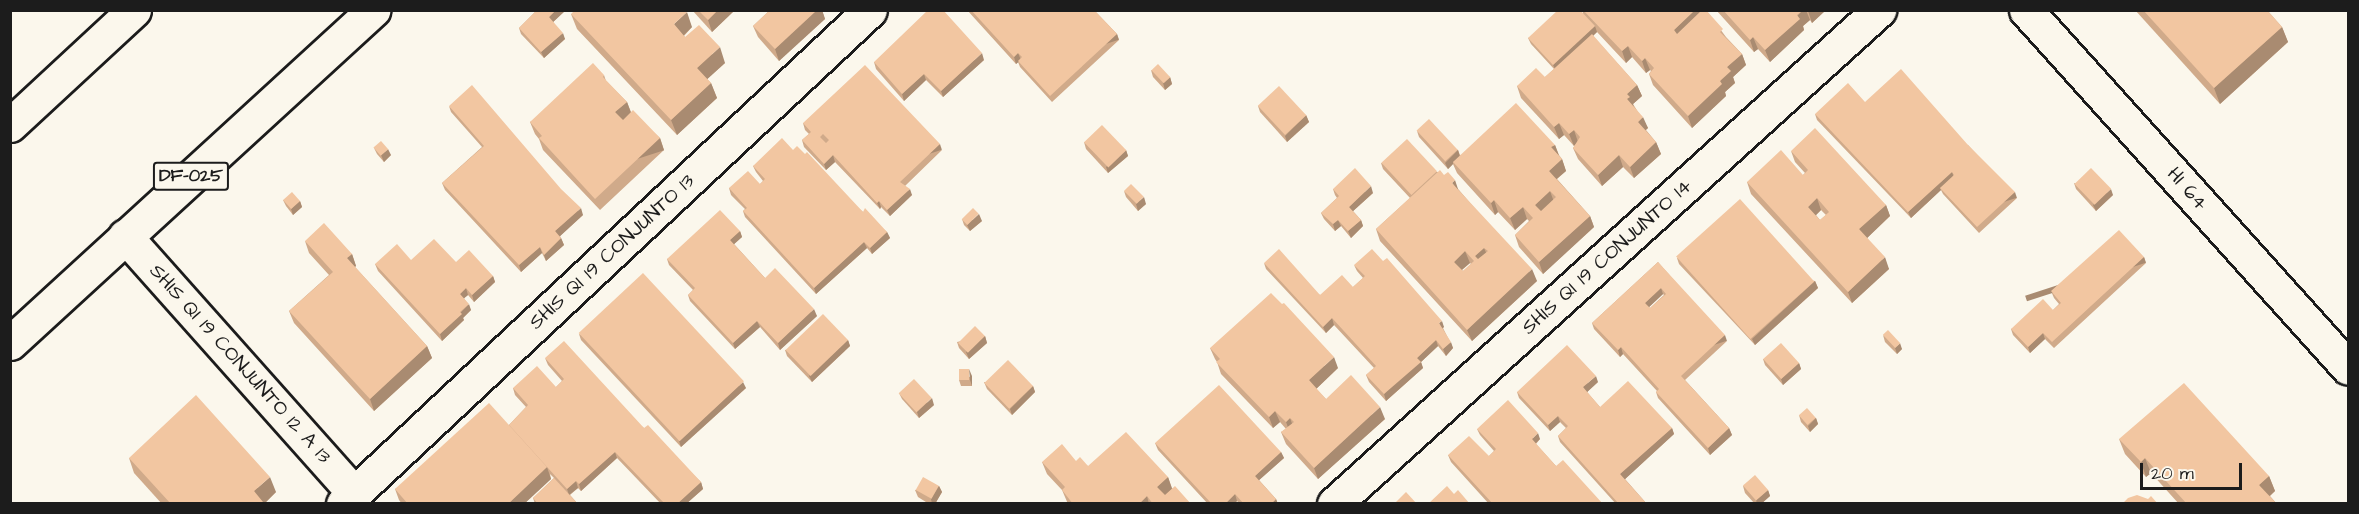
<!DOCTYPE html>
<style>
body{margin:0}
#map{position:relative;width:2359px;height:514px;overflow:hidden;background:#fbf7ec;font-family:"Architects Daughter",sans-serif}
div>[style]{position:absolute}
.roads{filter:drop-shadow(2px 0 #1c1c1c) drop-shadow(-2px 0 #1c1c1c) drop-shadow(0 2px #1c1c1c) drop-shadow(0 -2px #1c1c1c)}
.minor>*{height:33px;margin:-16.5px;padding:0 16.5px;transform-origin:16.5px;border-radius:16.5px;background:#fbf7ec}
.major>*{height:33px;margin:-16.5px;padding:0 16.5px;transform-origin:16.5px;border-radius:16.5px;background:#fbf7ec}
.wall>*{inset:0;background:#d0aa8a}
.shaded-wall>*{inset:0;background:#a98b71;transform-origin:0 0}
.building>*{inset:0;background:#f2c6a1;transform-origin:0 0}
span{translate:-50% -50%;white-space:nowrap;text-align:center;line-height:1.15;-webkit-text-stroke:4.5px #fbf7ec;paint-order:stroke}
.shield-label span{padding:2px 4px;background:#fbf7ec;border:2px solid;border-radius:4px;-webkit-text-stroke-width:0}
.shield-label{font-size:18px;color:#1c1c1c;font-weight:700}
.street-label{font-size:20px;color:#1c1c1c}
.frame{position:absolute;inset:0;border:12px solid #1c1c1c;pointer-events:none}
.scale{position:absolute;left:2140px;top:463px;width:102px;height:27px;box-sizing:border-box;border:3px solid #1c1c1c;border-top:0;padding-left:8px;font-size:18px;line-height:21px;white-space:nowrap;color:#1c1c1c;-webkit-text-stroke:4px #fbf7ec;paint-order:stroke}
</style>
<div id="map">
<div class="roads">
<div class="minor">
<div style="left:2026px;top:10px;width:481px;rotate:48deg"></div>
<div style="left:125px;top:236px;width:344px;rotate:48.3deg"></div>
<div style="left:343px;top:504px;width:722px;rotate:-43.15deg"></div>
<div style="left:1334px;top:504px;width:736px;rotate:-42.19deg"></div>
</div>
<div class="major">
<div style="left:10px;top:125px;width:169px;rotate:-42.8deg"></div>
<div style="left:10px;top:343px;width:493px;rotate:-42.5deg"></div>
</div>
</div>
<div class="wall">
<div style="clip-path:polygon(537px 10px,566px 10px,553px 22px,565px 39px,544px 58px,521px 34px,519px 28px)"></div>
<div style="clip-path:polygon(692px 10px,735px 10px,712px 32px)"></div>
<div style="clip-path:polygon(770px 10px,822px 10px,825px 19px,779px 61px,758px 37px,753px 26px)"></div>
<div style="clip-path:polygon(967px 10px,1094px 10px,1117px 34px,1119px 40px,1052px 102px,1020px 67px,1018px 62px,1016px 64px)"></div>
<div style="clip-path:polygon(1582px 10px,1706px 10px,1726px 37px,1742px 54px,1746px 65px,1733px 77px,1735px 83px,1725px 92px,1726px 96px,1692px 128px,1653px 85px,1649px 74px,1651px 71px,1650px 70px,1646px 73px,1632px 57px,1626px 63px,1597px 32px,1593px 36px,1637px 85px,1642px 96px,1633px 104px,1648px 128px,1646px 130px,1656px 142px,1661px 154px,1634px 178px,1623px 167px,1602px 186px,1578px 159px,1573px 148px,1576px 144px,1574px 146px,1564px 135px,1559px 139px,1521px 98px,1517px 86px,1545px 77px,1554px 69px,1531px 44px,1528px 38px,1583px 13px)"></div>
<div style="clip-path:polygon(1716px 10px,1826px 10px,1812px 23px,1810px 20px,1803px 26px,1804px 30px,1770px 62px,1758px 49px,1754px 52px)"></div>
<div style="clip-path:polygon(2135px 10px,2267px 10px,2282px 27px,2288px 42px,2220px 104px)"></div>
<div style="clip-path:polygon(571px 14px,692px 27px,684px 36px,685px 37px,725px 63px,707px 79px,711px 83px,717px 98px,677px 135px,577px 29px)"></div>
<div style="clip-path:polygon(984px 60px,943px 97px,926px 80px,904px 101px,876px 69px,874px 62px)"></div>
<div style="clip-path:polygon(1151px 70px,1170px 77px,1172px 84px,1165px 90px,1153px 77px)"></div>
<div style="clip-path:polygon(604px 75px,606px 81px,627px 102px,631px 112px,660px 138px,664px 150px,600px 210px,543px 150px,539px 139px,535px 134px,530px 122px)"></div>
<div style="clip-path:polygon(449px 106px,583px 215px,560px 236px,561px 238px,564px 245px,546px 261px,542px 253px,521px 272px,445px 190px,442px 183px,482px 147px,451px 112px)"></div>
<div style="clip-path:polygon(1258px 106px,1306px 115px,1309px 122px,1287px 142px,1260px 112px)"></div>
<div style="clip-path:polygon(1815px 114px,1968px 145px,2017px 198px,1979px 233px,1943px 194px,1941px 190px,1911px 218px,1817px 120px)"></div>
<div style="clip-path:polygon(803px 123px,942px 150px,905px 186px,912px 195px,890px 216px,881px 207px,880px 209px,835px 162px,826px 170px,804px 147px,802px 140px,809px 134px,805px 130px)"></div>
<div style="clip-path:polygon(1417px 131px,1458px 150px,1460px 155px,1555px 145px,1559px 155px,1562px 159px,1566px 171px,1557px 179px,1590px 216px,1594px 227px,1543px 274px,1519px 247px,1515px 235px,1529px 221px,1527px 219px,1515px 230px,1498px 212px,1495px 215px,1457px 173px,1453px 164px,1448px 169px,1419px 137px)"></div>
<div style="clip-path:polygon(1084px 142px,1126px 150px,1128px 156px,1108px 173px,1086px 149px)"></div>
<div style="clip-path:polygon(374px 148px,391px 155px,384px 162px,377px 154px)"></div>
<div style="clip-path:polygon(793px 150px,863px 212px,887px 232px,890px 238px,872px 254px,867px 248px,816px 294px,745px 217px,743px 211px,745px 209px,731px 195px,729px 188px,760px 184px,763px 181px,756px 172px,753px 166px)"></div>
<div style="clip-path:polygon(evenodd,1791px 151px,1886px 205px,1890px 216px,1867px 238px,1889px 269px,1852px 303px,1751px 194px,1747px 182px,1803px 175px,1805px 173px,1795px 162px,1791px 151px,1821px 210px,1826px 215px,1820px 220px,1816px 215px,1821px 210px)"></div>
<div style="clip-path:polygon(evenodd,1381px 163px,1438px 172px,1459px 190px,1537px 281px,1472px 341px,1380px 241px,1376px 229px,1410px 198px,1383px 169px,1381px 163px,1470px 263px,1471px 264px,1463px 271px,1462px 270px,1470px 263px)"></div>
<div style="clip-path:polygon(2074px 183px,2113px 195px,2096px 211px,2076px 189px)"></div>
<div style="clip-path:polygon(1333px 189px,1373px 193px,1353px 211px,1361px 220px,1363px 226px,1351px 238px,1341px 226px,1335px 231px,1324px 219px,1321px 213px,1337px 198px,1335px 195px)"></div>
<div style="clip-path:polygon(1124px 191px,1146px 204px,1138px 211px,1126px 197px)"></div>
<div style="clip-path:polygon(283px 200px,300px 201px,302px 207px,293px 215px,286px 206px)"></div>
<div style="clip-path:polygon(962px 219px,982px 221px,970px 231px,964px 225px)"></div>
<div style="clip-path:polygon(740px 231px,742px 237px,734px 244px,765px 278px,817px 316px,780px 350px,760px 327px,735px 349px,690px 301px,688px 295px,693px 290px,669px 265px,667px 259px)"></div>
<div style="clip-path:polygon(305px 241px,352px 254px,356px 266px,355px 267px,427px 346px,432px 358px,374px 411px,294px 323px,289px 311px,329px 275px,309px 253px)"></div>
<div style="clip-path:polygon(2144px 257px,2146px 263px,2054px 348px,2045px 339px,2030px 353px,2013px 335px,2011px 329px,2053px 310px,2059px 304px,2054px 298px,2051px 291px)"></div>
<div style="clip-path:polygon(1677px 258px,1815px 281px,1818px 288px,1755px 345px,1679px 264px)"></div>
<div style="clip-path:polygon(411px 260px,493px 276px,495px 282px,474px 302px,468px 295px,464px 298px,471px 310px,463px 318px,464px 320px,442px 341px,378px 271px,375px 264px)"></div>
<div style="clip-path:polygon(evenodd,1658px 262px,1727px 341px,1685px 380px,1729px 428px,1732px 435px,1710px 455px,1658px 398px,1656px 392px,1657px 391px,1623px 354px,1620px 357px,1594px 329px,1592px 323px,1658px 262px,1663px 294px,1664px 295px,1650px 308px,1649px 307px,1663px 294px)"></div>
<div style="clip-path:polygon(1264px 263px,1320px 295px,1353px 287px,1363px 278px,1357px 271px,1354px 265px,1444px 327px,1443px 328px,1453px 348px,1446px 356px,1438px 346px,1421px 362px,1423px 368px,1386px 401px,1369px 382px,1366px 375px,1374px 368px,1334px 325px,1326px 333px,1266px 269px)"></div>
<div style="clip-path:polygon(579px 334px,746px 388px,681px 447px,581px 340px)"></div>
<div style="clip-path:polygon(1883px 335px,1902px 349px,1897px 354px,1885px 342px)"></div>
<div style="clip-path:polygon(985px 336px,987px 343px,969px 359px,959px 348px,957px 342px)"></div>
<div style="clip-path:polygon(848px 340px,850px 346px,812px 382px,787px 356px,785px 350px)"></div>
<div style="clip-path:polygon(1210px 348px,1338px 368px,1316px 389px,1326px 399px,1385px 419px,1318px 479px,1286px 444px,1281px 432px,1286px 429px,1280px 422px,1273px 428px,1221px 374px,1217px 362px,1215px 359px)"></div>
<div style="clip-path:polygon(545px 358px,644px 428px,701px 482px,703px 489px,686px 504px,661px 504px,617px 458px,581px 491px,578px 488px,570px 495px,578px 504px,535px 504px,533px 498px,554px 478px,550px 474px,551px 479px,524px 504px,402px 504px,399px 500px,395px 489px,509px 425px,526px 407px,515px 395px,513px 388px,556px 387px,562px 381px,548px 365px)"></div>
<div style="clip-path:polygon(1763px 359px,1799px 363px,1801px 369px,1783px 385px,1765px 365px)"></div>
<div style="clip-path:polygon(972px 376px,972px 386px,961px 386px,959px 380px)"></div>
<div style="clip-path:polygon(984px 382px,1033px 386px,1035px 392px,1012px 415px,987px 389px)"></div>
<div style="clip-path:polygon(1598px 382px,1587px 392px,1600px 407px,1672px 428px,1674px 434px,1625px 479px,1647px 504px,1616px 504px,1560px 442px,1558px 436px,1566px 428px,1560px 422px,1550px 431px,1519px 398px,1517px 392px)"></div>
<div style="clip-path:polygon(899px 393px,934px 405px,919px 418px,902px 399px)"></div>
<div style="clip-path:polygon(1799px 415px,1816px 418px,1818px 424px,1810px 432px,1801px 422px)"></div>
<div style="clip-path:polygon(1477px 429px,1540px 439px,1536px 444px,1556px 466px,1603px 504px,1489px 504px,1451px 462px,1448px 455px,1489px 456px,1494px 451px,1480px 435px)"></div>
<div style="clip-path:polygon(2119px 439px,2269px 476px,2275px 491px,2270px 496px,2277px 504px,2179px 504px,2151px 473px,2146px 477px,2125px 454px)"></div>
<div style="clip-path:polygon(1155px 443px,1281px 452px,1284px 458px,1259px 480px,1276px 499px,1278px 504px,1240px 504px,1237px 501px,1234px 504px,1208px 504px,1158px 450px)"></div>
<div style="clip-path:polygon(129px 458px,276px 492px,264px 504px,162px 504px,134px 473px)"></div>
<div style="clip-path:polygon(1076px 461px,1088px 466px,1168px 477px,1172px 488px,1191px 504px,1068px 504px,1062px 490px,1047px 474px,1042px 462px)"></div>
<div style="clip-path:polygon(939px 486px,942px 492px,935px 504px,929px 504px,918px 497px,915px 490px)"></div>
<div style="clip-path:polygon(1743px 486px,1768px 490px,1770px 496px,1761px 504px,1755px 504px,1745px 493px)"></div>
</div>
<div class="shaded-wall">
<div style="clip-path:polygon(556px 10px,566px 10px,551px 24px,549px 17px)"></div>
<div style="clip-path:polygon(718px 10px,735px 10px,712px 32px,708px 20px)"></div>
<div style="clip-path:polygon(817px 10px,822px 10px,825px 19px,779px 61px,775px 49px)"></div>
<div style="clip-path:polygon(1695px 10px,1703px 10px,1678px 41px,1674px 30px)"></div>
<div style="clip-path:polygon(1803px 10px,1806px 10px,1810px 20px,1803px 26px,1804px 30px,1770px 62px,1765px 50px)"></div>
<div style="clip-path:polygon(1809px 10px,1826px 10px,1812px 23px,1808px 11px)"></div>
<div style="clip-path:polygon(687px 12px,692px 27px,679px 40px,674px 24px)"></div>
<div style="clip-path:polygon(1595px 26px,1597px 32px,1556px 71px,1553px 65px)"></div>
<div style="clip-path:polygon(2282px 27px,2288px 42px,2220px 104px,2214px 88px)"></div>
<div style="clip-path:polygon(563px 33px,565px 39px,544px 58px,541px 52px)"></div>
<div style="left:1117px;top:34px;width:6px;height:91px;rotate:72deg"></div>
<div style="clip-path:polygon(1753px 37px,1758px 49px,1754px 52px,1750px 40px)"></div>
<div style="clip-path:polygon(1628px 46px,1632px 57px,1626px 63px,1622px 51px)"></div>
<div style="clip-path:polygon(720px 47px,725px 63px,703px 83px,697px 68px)"></div>
<div style="clip-path:polygon(982px 53px,984px 60px,943px 97px,941px 91px)"></div>
<div style="clip-path:polygon(1018px 53px,1021px 60px,1016px 64px,1014px 57px)"></div>
<div style="clip-path:polygon(1742px 54px,1746px 65px,1733px 77px,1735px 83px,1725px 92px,1726px 96px,1692px 128px,1688px 116px,1720px 81px,1727px 67px)"></div>
<div style="clip-path:polygon(1645px 58px,1650px 70px,1646px 73px,1642px 61px)"></div>
<div style="clip-path:polygon(924px 74px,926px 80px,904px 101px,902px 94px)"></div>
<div style="clip-path:polygon(1170px 77px,1172px 84px,1165px 90px,1163px 83px)"></div>
<div style="clip-path:polygon(711px 83px,717px 98px,677px 135px,671px 120px)"></div>
<div style="clip-path:polygon(1637px 85px,1642px 96px,1633px 104px,1634px 109px,1627px 99px,1627px 94px)"></div>
<div style="clip-path:polygon(627px 102px,631px 113px,620px 124px,615px 112px)"></div>
<div style="clip-path:polygon(1306px 115px,1309px 122px,1287px 142px,1285px 136px)"></div>
<div style="clip-path:polygon(1643px 117px,1648px 128px,1642px 133px,1638px 122px)"></div>
<div style="clip-path:polygon(1559px 123px,1564px 135px,1559px 139px,1554px 127px)"></div>
<div style="clip-path:polygon(1574px 130px,1578px 142px,1574px 146px,1569px 134px)"></div>
<div style="left:660px;top:138px;width:13px;height:89px;rotate:72deg"></div>
<div style="clip-path:polygon(1656px 142px,1661px 154px,1634px 178px,1630px 167px)"></div>
<div style="left:940px;top:144px;width:6px;height:55px;rotate:72deg"></div>
<div style="clip-path:polygon(1555px 145px,1559px 156px,1551px 147px)"></div>
<div style="clip-path:polygon(388px 149px,391px 155px,384px 162px,381px 155px)"></div>
<div style="clip-path:polygon(1126px 150px,1128px 156px,1108px 173px,1106px 167px)"></div>
<div style="clip-path:polygon(1458px 150px,1460px 157px,1453px 162px,1453px 164px,1448px 169px,1445px 163px)"></div>
<div style="clip-path:polygon(833px 155px,835px 162px,826px 170px,824px 164px)"></div>
<div style="clip-path:polygon(1619px 155px,1623px 167px,1602px 186px,1598px 175px)"></div>
<div style="clip-path:polygon(1562px 159px,1566px 171px,1553px 182px,1549px 171px)"></div>
<div style="clip-path:polygon(1952px 172px,1954px 178px,1940px 188px,1941px 190px,1911px 218px,1908px 212px)"></div>
<div style="clip-path:polygon(1455px 180px,1459px 192px,1452px 183px)"></div>
<div style="clip-path:polygon(1371px 186px,1373px 193px,1351px 213px,1349px 207px)"></div>
<div style="clip-path:polygon(910px 189px,912px 195px,890px 216px,887px 210px)"></div>
<div style="clip-path:polygon(2111px 189px,2113px 195px,2096px 211px,2093px 205px)"></div>
<div style="clip-path:polygon(1550px 191px,1554px 202px,1539px 216px,1535px 205px)"></div>
<div style="left:2015px;top:192px;width:6px;height:52px;rotate:72deg"></div>
<div style="clip-path:polygon(1144px 197px,1146px 204px,1138px 211px,1136px 204px)"></div>
<div style="clip-path:polygon(1817px 198px,1821px 210px,1812px 219px,1808px 207px)"></div>
<div style="clip-path:polygon(1494px 200px,1498px 212px,1495px 215px,1491px 203px)"></div>
<div style="clip-path:polygon(300px 201px,302px 207px,293px 215px,291px 209px)"></div>
<div style="clip-path:polygon(879px 201px,881px 207px,880px 209px,877px 203px)"></div>
<div style="clip-path:polygon(1886px 205px,1890px 216px,1864px 241px,1859px 229px)"></div>
<div style="clip-path:polygon(1523px 207px,1527px 219px,1515px 230px,1510px 218px)"></div>
<div style="clip-path:polygon(581px 208px,583px 215px,558px 238px,555px 231px)"></div>
<div style="clip-path:polygon(979px 214px,982px 221px,970px 231px,967px 225px)"></div>
<div style="clip-path:polygon(1590px 216px,1594px 227px,1543px 274px,1539px 262px)"></div>
<div style="clip-path:polygon(1338px 220px,1341px 226px,1335px 231px,1333px 224px)"></div>
<div style="clip-path:polygon(1361px 220px,1363px 226px,1351px 238px,1348px 231px)"></div>
<div style="clip-path:polygon(740px 231px,742px 237px,732px 246px,730px 240px)"></div>
<div style="clip-path:polygon(887px 232px,890px 238px,872px 254px,870px 248px)"></div>
<div style="clip-path:polygon(561px 238px,564px 245px,546px 261px,544px 255px)"></div>
<div style="clip-path:polygon(864px 242px,867px 248px,816px 294px,814px 288px)"></div>
<div style="clip-path:polygon(540px 247px,542px 253px,521px 272px,519px 265px)"></div>
<div style="clip-path:polygon(1484px 248px,1489px 259px,1479px 267px,1475px 256px)"></div>
<div style="clip-path:polygon(1465px 251px,1470px 263px,1458px 273px,1454px 262px)"></div>
<div style="clip-path:polygon(352px 254px,356px 266px,351px 270px,347px 258px)"></div>
<div style="clip-path:polygon(1885px 257px,1889px 269px,1852px 303px,1848px 292px)"></div>
<div style="left:2144px;top:257px;width:6px;height:125px;rotate:72deg"></div>
<div style="clip-path:polygon(1532px 269px,1537px 281px,1472px 341px,1467px 330px)"></div>
<div style="clip-path:polygon(493px 276px,495px 282px,474px 302px,472px 295px)"></div>
<div style="clip-path:polygon(1815px 281px,1818px 288px,1755px 345px,1752px 339px)"></div>
<div style="clip-path:polygon(466px 288px,468px 295px,462px 300px,460px 294px)"></div>
<div style="clip-path:polygon(1661px 288px,1663px 294px,1647px 309px,1645px 303px)"></div>
<div style="clip-path:polygon(469px 304px,471px 310px,463px 318px,464px 320px,442px 341px,440px 334px)"></div>
<div style="clip-path:polygon(814px 309px,817px 316px,780px 350px,778px 343px)"></div>
<div style="clip-path:polygon(1332px 318px,1334px 325px,1326px 333px,1323px 327px)"></div>
<div style="clip-path:polygon(757px 321px,760px 327px,735px 349px,733px 343px)"></div>
<div style="clip-path:polygon(1442px 321px,1444px 327px,1441px 329px,1439px 323px)"></div>
<div style="clip-path:polygon(2043px 333px,2045px 339px,2030px 353px,2028px 347px)"></div>
<div style="left:1725px;top:335px;width:6px;height:60px;rotate:72deg"></div>
<div style="clip-path:polygon(985px 336px,987px 343px,969px 359px,966px 352px)"></div>
<div style="clip-path:polygon(848px 340px,850px 346px,812px 382px,809px 376px)"></div>
<div style="clip-path:polygon(1436px 340px,1438px 346px,1421px 362px,1423px 368px,1386px 401px,1384px 394px,1417px 358px)"></div>
<div style="clip-path:polygon(1451px 342px,1453px 348px,1446px 356px,1443px 349px)"></div>
<div style="clip-path:polygon(1900px 343px,1902px 349px,1897px 354px,1895px 348px)"></div>
<div style="clip-path:polygon(427px 346px,432px 358px,374px 411px,370px 399px)"></div>
<div style="clip-path:polygon(1621px 347px,1623px 354px,1620px 357px,1618px 350px)"></div>
<div style="clip-path:polygon(1334px 357px,1338px 368px,1313px 392px,1309px 380px)"></div>
<div style="clip-path:polygon(1799px 363px,1801px 369px,1783px 385px,1781px 379px)"></div>
<div style="clip-path:polygon(969px 369px,972px 376px,972px 386px,970px 380px)"></div>
<div style="clip-path:polygon(1596px 376px,1598px 382px,1585px 394px,1583px 387px)"></div>
<div style="clip-path:polygon(743px 382px,746px 388px,681px 447px,679px 441px)"></div>
<div style="clip-path:polygon(1033px 386px,1035px 392px,1012px 415px,1010px 409px)"></div>
<div style="clip-path:polygon(932px 398px,934px 405px,919px 418px,917px 412px)"></div>
<div style="clip-path:polygon(1380px 407px,1385px 419px,1318px 479px,1314px 468px)"></div>
<div style="clip-path:polygon(1275px 411px,1280px 422px,1273px 428px,1269px 417px)"></div>
<div style="clip-path:polygon(1558px 416px,1560px 422px,1550px 431px,1548px 425px)"></div>
<div style="clip-path:polygon(1290px 418px,1294px 429px,1290px 433px,1286px 422px)"></div>
<div style="clip-path:polygon(1816px 418px,1818px 424px,1810px 432px,1808px 426px)"></div>
<div style="clip-path:polygon(1672px 428px,1674px 434px,1623px 481px,1620px 474px)"></div>
<div style="clip-path:polygon(1729px 428px,1732px 435px,1710px 455px,1708px 448px)"></div>
<div style="clip-path:polygon(1538px 433px,1540px 439px,1534px 445px,1532px 439px)"></div>
<div style="clip-path:polygon(615px 452px,617px 458px,581px 491px,579px 484px)"></div>
<div style="clip-path:polygon(1281px 452px,1284px 458px,1257px 482px,1255px 476px)"></div>
<div style="clip-path:polygon(2145px 458px,2151px 473px,2146px 477px,2141px 462px)"></div>
<div style="clip-path:polygon(547px 467px,551px 479px,524px 504px,508px 504px)"></div>
<div style="clip-path:polygon(2269px 476px,2275px 491px,2265px 500px,2259px 485px)"></div>
<div style="clip-path:polygon(270px 477px,276px 492px,264px 504px,259px 504px,254px 491px)"></div>
<div style="clip-path:polygon(1168px 477px,1172px 489px,1162px 498px,1157px 487px)"></div>
<div style="clip-path:polygon(576px 481px,578px 488px,569px 495px,567px 489px)"></div>
<div style="clip-path:polygon(701px 482px,703px 489px,686px 504px,677px 504px)"></div>
<div style="clip-path:polygon(939px 486px,942px 492px,935px 504px,932px 504px,931px 499px)"></div>
<div style="clip-path:polygon(1768px 490px,1770px 496px,1761px 504px,1757px 504px,1756px 500px)"></div>
<div style="clip-path:polygon(1235px 494px,1237px 501px,1234px 504px,1225px 504px)"></div>
<div style="clip-path:polygon(1147px 496px,1149px 504px,1140px 504px,1140px 503px)"></div>
<div style="clip-path:polygon(1276px 499px,1278px 504px,1271px 504px)"></div>
</div>
<div class="building">
<div style="clip-path:polygon(537px 10px,556px 10px,549px 17px,563px 33px,541px 52px,519px 28px)"></div>
<div style="clip-path:polygon(575px 10px,685px 10px,687px 12px,674px 24px,685px 37px,699px 25px,720px 47px,697px 68px,711px 83px,671px 120px,571px 14px)"></div>
<div style="clip-path:polygon(698px 10px,718px 10px,708px 20px)"></div>
<div style="clip-path:polygon(770px 10px,817px 10px,775px 49px,753px 26px)"></div>
<div style="clip-path:polygon(928px 10px,943px 10px,982px 53px,941px 91px,924px 74px,902px 94px,874px 62px)"></div>
<div style="clip-path:polygon(971px 10px,1094px 10px,1117px 34px,1050px 96px,1018px 61px,1022px 57px,1018px 53px,1014px 57px)"></div>
<div style="clip-path:polygon(1558px 10px,1580px 10px,1595px 26px,1553px 65px,1528px 38px)"></div>
<div style="clip-path:polygon(1583px 10px,1695px 10px,1674px 30px,1677px 34px,1702px 10px,1706px 10px,1723px 29px,1720px 32px,1742px 54px,1727px 67px,1731px 71px,1720px 81px,1722px 84px,1688px 116px,1649px 74px,1654px 68px,1645px 58px,1642px 61px,1628px 46px,1622px 51px)"></div>
<div style="clip-path:polygon(1723px 10px,1803px 10px,1797px 15px,1800px 19px,1765px 50px,1753px 37px,1750px 40px)"></div>
<div style="clip-path:polygon(2143px 10px,2267px 10px,2282px 27px,2214px 88px)"></div>
<div style="clip-path:polygon(1592px 34px,1637px 85px,1627px 94px,1630px 97px,1627px 99px,1643px 117px,1638px 122px,1656px 142px,1630px 167px,1619px 155px,1598px 175px,1573px 148px,1580px 137px,1574px 130px,1569px 134px,1559px 123px,1554px 127px,1517px 86px,1536px 68px,1545px 77px)"></div>
<div style="clip-path:polygon(593px 63px,604px 75px,603px 77px,627px 102px,615px 112px,623px 120px,633px 110px,660px 138px,595px 199px,539px 138px,542px 136px,530px 122px)"></div>
<div style="left:1158px;top:64px;width:18px;height:9px;rotate:47deg"></div>
<div style="clip-path:polygon(evenodd,865px 65px,940px 144px,900px 182px,910px 189px,887px 210px,879px 201px,877px 203px,833px 155px,824px 164px,802px 140px,811px 132px,803px 123px,865px 65px,823px 134px,829px 140px,826px 143px,820px 137px,823px 134px)"></div>
<div style="clip-path:polygon(1901px 69px,1968px 145px,2015px 192px,1977px 227px,1940px 188px,1954px 175px,1952px 172px,1908px 212px,1815px 114px,1848px 83px,1865px 102px)"></div>
<div style="clip-path:polygon(472px 85px,561px 189px,581px 208px,555px 231px,561px 238px,544px 255px,540px 247px,519px 265px,442px 183px,484px 146px,449px 106px)"></div>
<div style="left:1279px;top:86px;width:40px;height:29px;rotate:47deg"></div>
<div style="clip-path:polygon(evenodd,1516px 103px,1555px 145px,1551px 147px,1562px 159px,1549px 171px,1590px 216px,1539px 262px,1515px 235px,1533px 218px,1523px 207px,1510px 218px,1494px 200px,1491px 203px,1453px 162px,1516px 103px,1550px 191px,1556px 197px,1541px 211px,1535px 205px,1550px 191px)"></div>
<div style="left:1429px;top:119px;width:42px;height:17px;rotate:47deg"></div>
<div style="left:1102px;top:125px;width:35px;height:25px;rotate:46deg"></div>
<div style="clip-path:polygon(evenodd,1815px 128px,1886px 205px,1859px 229px,1885px 257px,1848px 292px,1747px 182px,1781px 150px,1803px 175px,1808px 170px,1791px 151px,1815px 128px,1817px 198px,1829px 212px,1820px 220px,1808px 207px,1817px 198px)"></div>
<div style="clip-path:polygon(782px 138px,793px 150px,797px 146px,805px 154px,807px 152px,863px 212px,865px 208px,887px 232px,870px 248px,864px 242px,814px 288px,745px 213px,743px 211px,747px 208px,729px 188px,748px 171px,760px 184px,765px 179px,753px 166px)"></div>
<div style="left:1407px;top:139px;width:44px;height:35px;rotate:47deg"></div>
<div style="left:381px;top:141px;width:11px;height:10px;rotate:49deg"></div>
<div style="clip-path:polygon(1355px 168px,1371px 186px,1349px 207px,1361px 220px,1348px 231px,1338px 220px,1333px 224px,1321px 213px,1339px 196px,1333px 189px)"></div>
<div style="left:2091px;top:168px;width:29px;height:23px;rotate:46deg"></div>
<div style="clip-path:polygon(evenodd,1440px 170px,1444px 175px,1448px 172px,1455px 180px,1452px 183px,1532px 269px,1467px 330px,1376px 229px,1440px 170px,1484px 248px,1488px 251px,1478px 259px,1475px 256px,1484px 248px,1440px 170px,1465px 251px,1474px 261px,1463px 271px,1454px 262px,1465px 251px)"></div>
<div style="left:1131px;top:184px;width:18px;height:10px;rotate:45deg"></div>
<div style="left:292px;top:192px;width:12px;height:12px;rotate:48deg"></div>
<div style="left:1740px;top:199px;width:111px;height:86px;rotate:48deg"></div>
<div style="left:973px;top:208px;width:8px;height:16px;rotate:45deg"></div>
<div style="clip-path:polygon(720px 210px,740px 231px,730px 240px,765px 278px,775px 268px,814px 309px,778px 343px,757px 321px,733px 343px,688px 295px,695px 288px,667px 259px)"></div>
<div style="clip-path:polygon(324px 223px,352px 254px,347px 258px,427px 346px,370px 399px,289px 311px,333px 272px,305px 241px)"></div>
<div style="clip-path:polygon(2119px 230px,2144px 257px,2052px 342px,2043px 333px,2028px 347px,2011px 329px,2043px 299px,2053px 310px,2061px 303px,2051px 291px)"></div>
<div style="clip-path:polygon(434px 239px,456px 262px,469px 250px,493px 276px,472px 295px,466px 288px,460px 294px,469px 304px,460px 312px,462px 314px,440px 334px,375px 264px,397px 244px,411px 260px)"></div>
<div style="clip-path:polygon(1279px 249px,1320px 295px,1342px 275px,1353px 287px,1365px 276px,1354px 265px,1372px 249px,1383px 261px,1387px 258px,1442px 321px,1439px 323px,1451px 342px,1443px 349px,1436px 340px,1417px 358px,1421px 362px,1384px 394px,1366px 375px,1376px 366px,1332px 318px,1323px 327px,1264px 263px)"></div>
<div style="clip-path:polygon(evenodd,1658px 262px,1725px 335px,1681px 376px,1729px 428px,1708px 448px,1656px 392px,1659px 389px,1621px 347px,1618px 350px,1592px 323px,1658px 262px,1661px 288px,1666px 294px,1650px 308px,1645px 303px,1661px 288px)"></div>
<div style="left:643px;top:273px;width:148px;height:88px;rotate:47deg"></div>
<div style="clip-path:polygon(1271px 293px,1282px 304px,1284px 303px,1334px 357px,1309px 380px,1326px 399px,1351px 375px,1380px 407px,1314px 468px,1281px 432px,1294px 422px,1290px 418px,1286px 422px,1275px 411px,1269px 417px,1216px 362px,1220px 359px,1210px 348px)"></div>
<div style="left:823px;top:314px;width:36px;height:52px;rotate:46deg"></div>
<div style="left:975px;top:326px;width:14px;height:24px;rotate:45deg"></div>
<div style="left:1888px;top:330px;width:18px;height:7px;rotate:47deg"></div>
<div style="clip-path:polygon(564px 341px,644px 428px,648px 425px,701px 482px,677px 504px,665px 504px,615px 452px,579px 484px,576px 481px,567px 489px,509px 425px,528px 405px,513px 388px,537px 366px,556px 387px,564px 379px,545px 358px)"></div>
<div style="left:1781px;top:343px;width:27px;height:24px;rotate:48deg"></div>
<div style="clip-path:polygon(1567px 345px,1596px 376px,1583px 387px,1600px 407px,1628px 381px,1672px 428px,1620px 474px,1647px 504px,1619px 504px,1558px 436px,1568px 426px,1558px 416px,1548px 425px,1517px 392px)"></div>
<div style="left:1008px;top:360px;width:36px;height:33px;rotate:46deg"></div>
<div style="left:959px;top:369px;width:10px;height:11px"></div>
<div style="left:914px;top:379px;width:26px;height:21px;rotate:47deg"></div>
<div style="clip-path:polygon(2184px 383px,2269px 476px,2259px 485px,2277px 504px,2187px 504px,2145px 458px,2141px 462px,2119px 439px)"></div>
<div style="clip-path:polygon(1219px 385px,1281px 452px,1255px 476px,1276px 499px,1271px 504px,1244px 504px,1235px 494px,1225px 504px,1212px 504px,1155px 443px)"></div>
<div style="clip-path:polygon(196px 395px,270px 477px,254px 491px,263px 502px,261px 504px,171px 504px,129px 458px)"></div>
<div style="clip-path:polygon(1508px 400px,1538px 433px,1532px 439px,1556px 466px,1563px 460px,1603px 504px,1493px 504px,1448px 455px,1469px 436px,1489px 456px,1496px 449px,1477px 429px)"></div>
<div style="clip-path:polygon(489px 403px,547px 467px,508px 504px,408px 504px,395px 489px)"></div>
<div style="left:1807px;top:408px;width:13px;height:11px;rotate:48deg"></div>
<div style="clip-path:polygon(1126px 432px,1168px 477px,1157px 487px,1165px 495px,1175px 486px,1191px 504px,1153px 504px,1147px 496px,1140px 503px,1140px 504px,1073px 504px,1062px 490px,1065px 487px,1042px 462px,1062px 444px,1076px 461px,1080px 457px,1088px 466px)"></div>
<div style="left:1755px;top:475px;width:20px;height:16px;rotate:49deg"></div>
<div style="left:923px;top:477px;width:18px;height:15px;rotate:29deg"></div>
<div style="clip-path:polygon(554px 478px,578px 504px,538px 504px,533px 498px)"></div>
<div style="clip-path:polygon(1447px 486px,1454px 494px,1458px 490px,1470px 504px,1428px 504px)"></div>
<div style="clip-path:polygon(1406px 492px,1417px 504px,1394px 504px)"></div>
<div style="clip-path:polygon(2137px 495px,2148px 499px,2151px 496px,2158px 504px,2122px 504px,2128px 498px)"></div>
</div>
<div class="shield-label">
<span style="left:191px;top:176px">DF-025</span>
</div>
<div class="street-label">
<span style="left:2187px;top:189px;rotate:48deg">HI 64</span>
<span style="left:612px;top:252px;rotate:-43deg">SHIS QI 19 CONJUNTO 13</span>
<span style="left:1607px;top:257px;rotate:-42deg">SHIS QI 19 CONJUNTO 14</span>
<span style="left:240px;top:364px;rotate:48deg">SHIS QI 19 CONJUNTO 12 A 13</span>
</div>
<div class="frame"></div>
<div class="scale">20 m</div>
</div>
